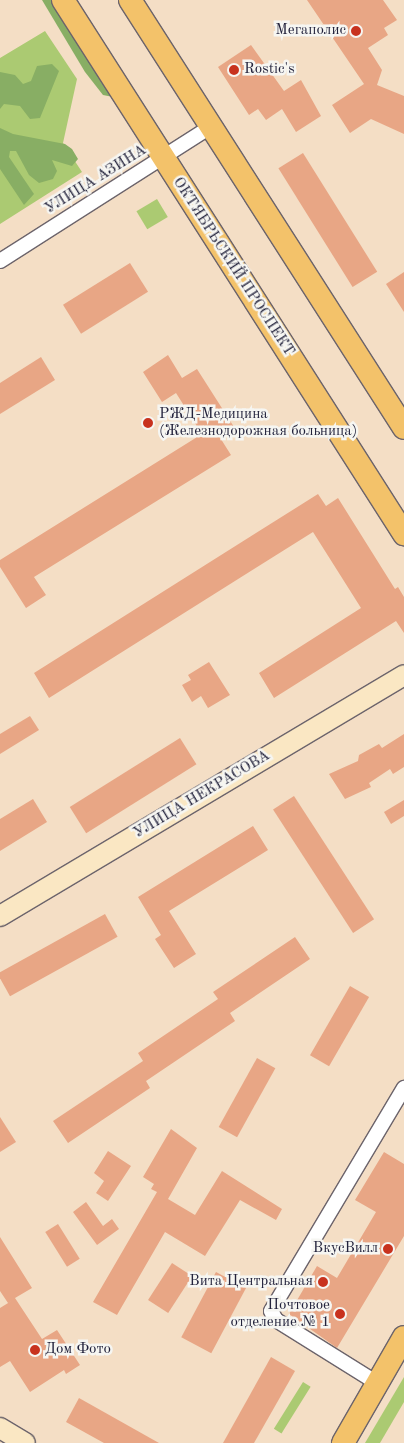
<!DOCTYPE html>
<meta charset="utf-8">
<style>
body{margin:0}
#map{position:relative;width:404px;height:1443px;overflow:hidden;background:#f4dec5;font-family:"Old Standard TT",serif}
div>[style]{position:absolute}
.green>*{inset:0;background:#abca72;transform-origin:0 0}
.forest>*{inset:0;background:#88ae64}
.building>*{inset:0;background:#e8a685;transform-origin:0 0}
.roads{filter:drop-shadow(1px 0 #6c646b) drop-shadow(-1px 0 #6c646b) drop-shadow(0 1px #6c646b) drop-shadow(0 -1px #6c646b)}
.street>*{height:14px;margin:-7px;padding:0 7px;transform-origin:7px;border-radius:7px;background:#fff}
.secondary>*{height:20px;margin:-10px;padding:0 10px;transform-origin:10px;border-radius:10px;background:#fae7c3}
.primary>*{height:22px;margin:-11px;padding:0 11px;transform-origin:11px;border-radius:11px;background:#f3c26a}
.dots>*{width:14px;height:14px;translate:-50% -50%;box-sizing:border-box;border:2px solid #f6f6f2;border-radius:50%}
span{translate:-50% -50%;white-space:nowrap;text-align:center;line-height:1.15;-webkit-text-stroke:5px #f6f6f2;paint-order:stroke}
.poi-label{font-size:15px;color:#22223b}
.right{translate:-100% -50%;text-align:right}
.left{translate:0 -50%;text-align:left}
.street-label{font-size:15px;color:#22223b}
</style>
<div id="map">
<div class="green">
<div style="clip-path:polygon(45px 31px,77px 79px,63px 143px,82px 172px,0 224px,0 58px)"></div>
<div style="left:157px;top:199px;width:21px;height:24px;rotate:59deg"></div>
<div style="clip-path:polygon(404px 1377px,404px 1402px,380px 1443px,365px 1443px)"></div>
<div style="left:303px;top:1382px;width:9px;height:55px;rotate:32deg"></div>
</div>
<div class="forest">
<div style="clip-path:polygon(42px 0,56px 0,113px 97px,103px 95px,85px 72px)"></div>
<div style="clip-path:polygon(52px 64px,59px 71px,40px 118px,30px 119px,20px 106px,4px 104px,0 109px,0 72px,15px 75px,23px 84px,31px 81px,37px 66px)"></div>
<div style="clip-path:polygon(0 128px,13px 134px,65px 144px,72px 149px,78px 159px,72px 166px,52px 160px,57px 171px,53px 179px,39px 183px,29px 175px,16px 151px,10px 151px,9px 157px,34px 194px,24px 205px,0 169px)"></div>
</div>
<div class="building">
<div style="clip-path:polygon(307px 0,383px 0,397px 20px,384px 28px,388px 35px,368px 48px,382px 70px,377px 85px,404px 96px,404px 134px,371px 119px,350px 133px,332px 105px,364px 84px)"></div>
<div style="clip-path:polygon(251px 45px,284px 91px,301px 80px,321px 116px,296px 132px,282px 109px,266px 120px,258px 109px,249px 115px,218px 67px)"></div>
<div style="left:303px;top:153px;width:140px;height:29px;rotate:58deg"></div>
<div style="left:130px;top:263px;width:34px;height:79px;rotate:58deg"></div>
<div style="clip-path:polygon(404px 272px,404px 312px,386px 284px)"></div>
<div style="clip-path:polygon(168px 355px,182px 378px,197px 369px,234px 427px,219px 436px,231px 455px,34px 577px,46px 595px,26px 608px,0 567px,0 560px,202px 434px,176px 393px,162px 402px,143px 372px)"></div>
<div style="clip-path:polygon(41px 357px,55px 380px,0 414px,0 383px)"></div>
<div style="clip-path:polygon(318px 494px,326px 506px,338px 498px,395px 589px,398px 587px,404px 597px,404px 633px,396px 621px,274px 698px,259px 673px,361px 608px,313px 532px,49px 698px,34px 673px)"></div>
<div style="clip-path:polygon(209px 662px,230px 695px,208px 708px,201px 696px,192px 702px,182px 685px,191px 680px,188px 675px)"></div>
<div style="clip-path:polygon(30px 716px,39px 730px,0 754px,0 734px)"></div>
<div style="clip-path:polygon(404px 734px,404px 767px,393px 774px,390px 769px,369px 783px,371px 787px,345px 799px,329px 774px,358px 761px,359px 755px,379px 744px,382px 748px)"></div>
<div style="left:180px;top:738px;width:31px;height:130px;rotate:58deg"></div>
<div style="left:294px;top:796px;width:147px;height:25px;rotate:57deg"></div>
<div style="clip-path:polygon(33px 799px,47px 822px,0 851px,0 819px)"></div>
<div style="clip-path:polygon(404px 800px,404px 816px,391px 824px,384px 812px)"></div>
<div style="clip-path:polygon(253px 826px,268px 850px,169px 911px,196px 954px,174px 968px,155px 939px,161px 935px,138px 897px)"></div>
<div style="left:105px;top:914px;width:26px;height:123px;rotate:61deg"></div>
<div style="clip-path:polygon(295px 937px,310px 959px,230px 1013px,235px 1021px,146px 1081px,150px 1088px,68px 1143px,53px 1121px,143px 1061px,138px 1053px,218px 999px,213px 992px)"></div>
<div style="left:350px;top:986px;width:22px;height:80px;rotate:30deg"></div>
<div style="left:257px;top:1058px;width:21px;height:79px;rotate:29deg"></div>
<div style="clip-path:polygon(0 1117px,16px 1142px,0 1152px)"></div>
<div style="clip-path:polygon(171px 1129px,197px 1148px,168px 1199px,195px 1215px,222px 1171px,282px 1209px,276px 1220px,240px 1200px,205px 1256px,165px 1232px,117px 1315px,93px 1302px,157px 1192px,151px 1189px,154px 1184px,143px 1177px)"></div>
<div style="clip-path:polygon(108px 1151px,131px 1166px,108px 1201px,96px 1193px,104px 1181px,94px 1173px)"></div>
<div style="clip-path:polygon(384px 1152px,404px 1164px,404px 1236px,337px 1348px,289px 1314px,317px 1266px,337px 1278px,376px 1212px,355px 1200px)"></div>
<div style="clip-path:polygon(86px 1202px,103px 1226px,112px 1219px,119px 1229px,97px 1245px,73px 1212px)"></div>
<div style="left:58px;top:1224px;width:41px;height:15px;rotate:58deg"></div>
<div style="clip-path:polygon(0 1237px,32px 1288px,15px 1298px,42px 1339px,57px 1330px,80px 1365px,66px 1374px,64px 1370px,30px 1392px,10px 1361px,0 1367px,0 1308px,13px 1300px,8px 1303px,0 1291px)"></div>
<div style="left:172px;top:1263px;width:24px;height:44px;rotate:33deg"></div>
<div style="left:216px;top:1272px;width:34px;height:74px;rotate:28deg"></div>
<div style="clip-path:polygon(271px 1357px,295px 1371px,254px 1443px,223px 1443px)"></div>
<div style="clip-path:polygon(79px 1398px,159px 1443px,104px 1443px,66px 1422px)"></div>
</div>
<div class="roads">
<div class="street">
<div style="left:0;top:261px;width:249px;rotate:-32.5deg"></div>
<div style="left:377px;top:1383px;width:119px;rotate:-148deg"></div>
<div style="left:276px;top:1320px;width:10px;rotate:-119deg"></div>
<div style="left:271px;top:1311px;width:260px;rotate:-59.2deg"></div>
</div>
<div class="secondary">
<div style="left:0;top:916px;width:470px;rotate:-30.8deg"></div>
<div style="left:0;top:1428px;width:29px;rotate:31deg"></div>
</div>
<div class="primary">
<div style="left:63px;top:0;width:634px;rotate:57.44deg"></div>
<div style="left:130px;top:0;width:508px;rotate:57.37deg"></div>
<div style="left:343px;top:1443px;width:122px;rotate:-60.1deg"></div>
</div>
</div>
<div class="dots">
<div style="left:356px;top:31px;background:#c8321e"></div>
<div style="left:234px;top:70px;background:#c8321e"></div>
<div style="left:148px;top:423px;background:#c8321e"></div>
<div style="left:388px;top:1249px;background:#c8321e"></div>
<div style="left:323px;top:1282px;background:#c8321e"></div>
<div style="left:340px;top:1314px;background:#c8321e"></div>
<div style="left:35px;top:1350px;background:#c8321e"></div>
</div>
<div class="poi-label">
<span class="right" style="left:346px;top:31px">Мегаполис</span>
<span class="left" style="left:244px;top:70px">Rostiс's</span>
<span class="left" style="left:159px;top:423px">РЖД-Медицина<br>(Железнодорожная больница)</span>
<span class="right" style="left:378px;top:1249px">ВкусВилл</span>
<span class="right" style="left:313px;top:1282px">Вита Центральная</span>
<span class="right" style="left:330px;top:1314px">Почтовое<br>отделение № 1</span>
<span class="left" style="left:45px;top:1350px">Дом Фото</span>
</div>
<div class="street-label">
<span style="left:96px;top:180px;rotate:-32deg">УЛИЦА АЗИНА</span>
<span style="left:233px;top:267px;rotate:57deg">ОКТЯБРЬСКИЙ ПРОСПЕКТ</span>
<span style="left:202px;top:795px;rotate:-31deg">УЛИЦА НЕКРАСОВА</span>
</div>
</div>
